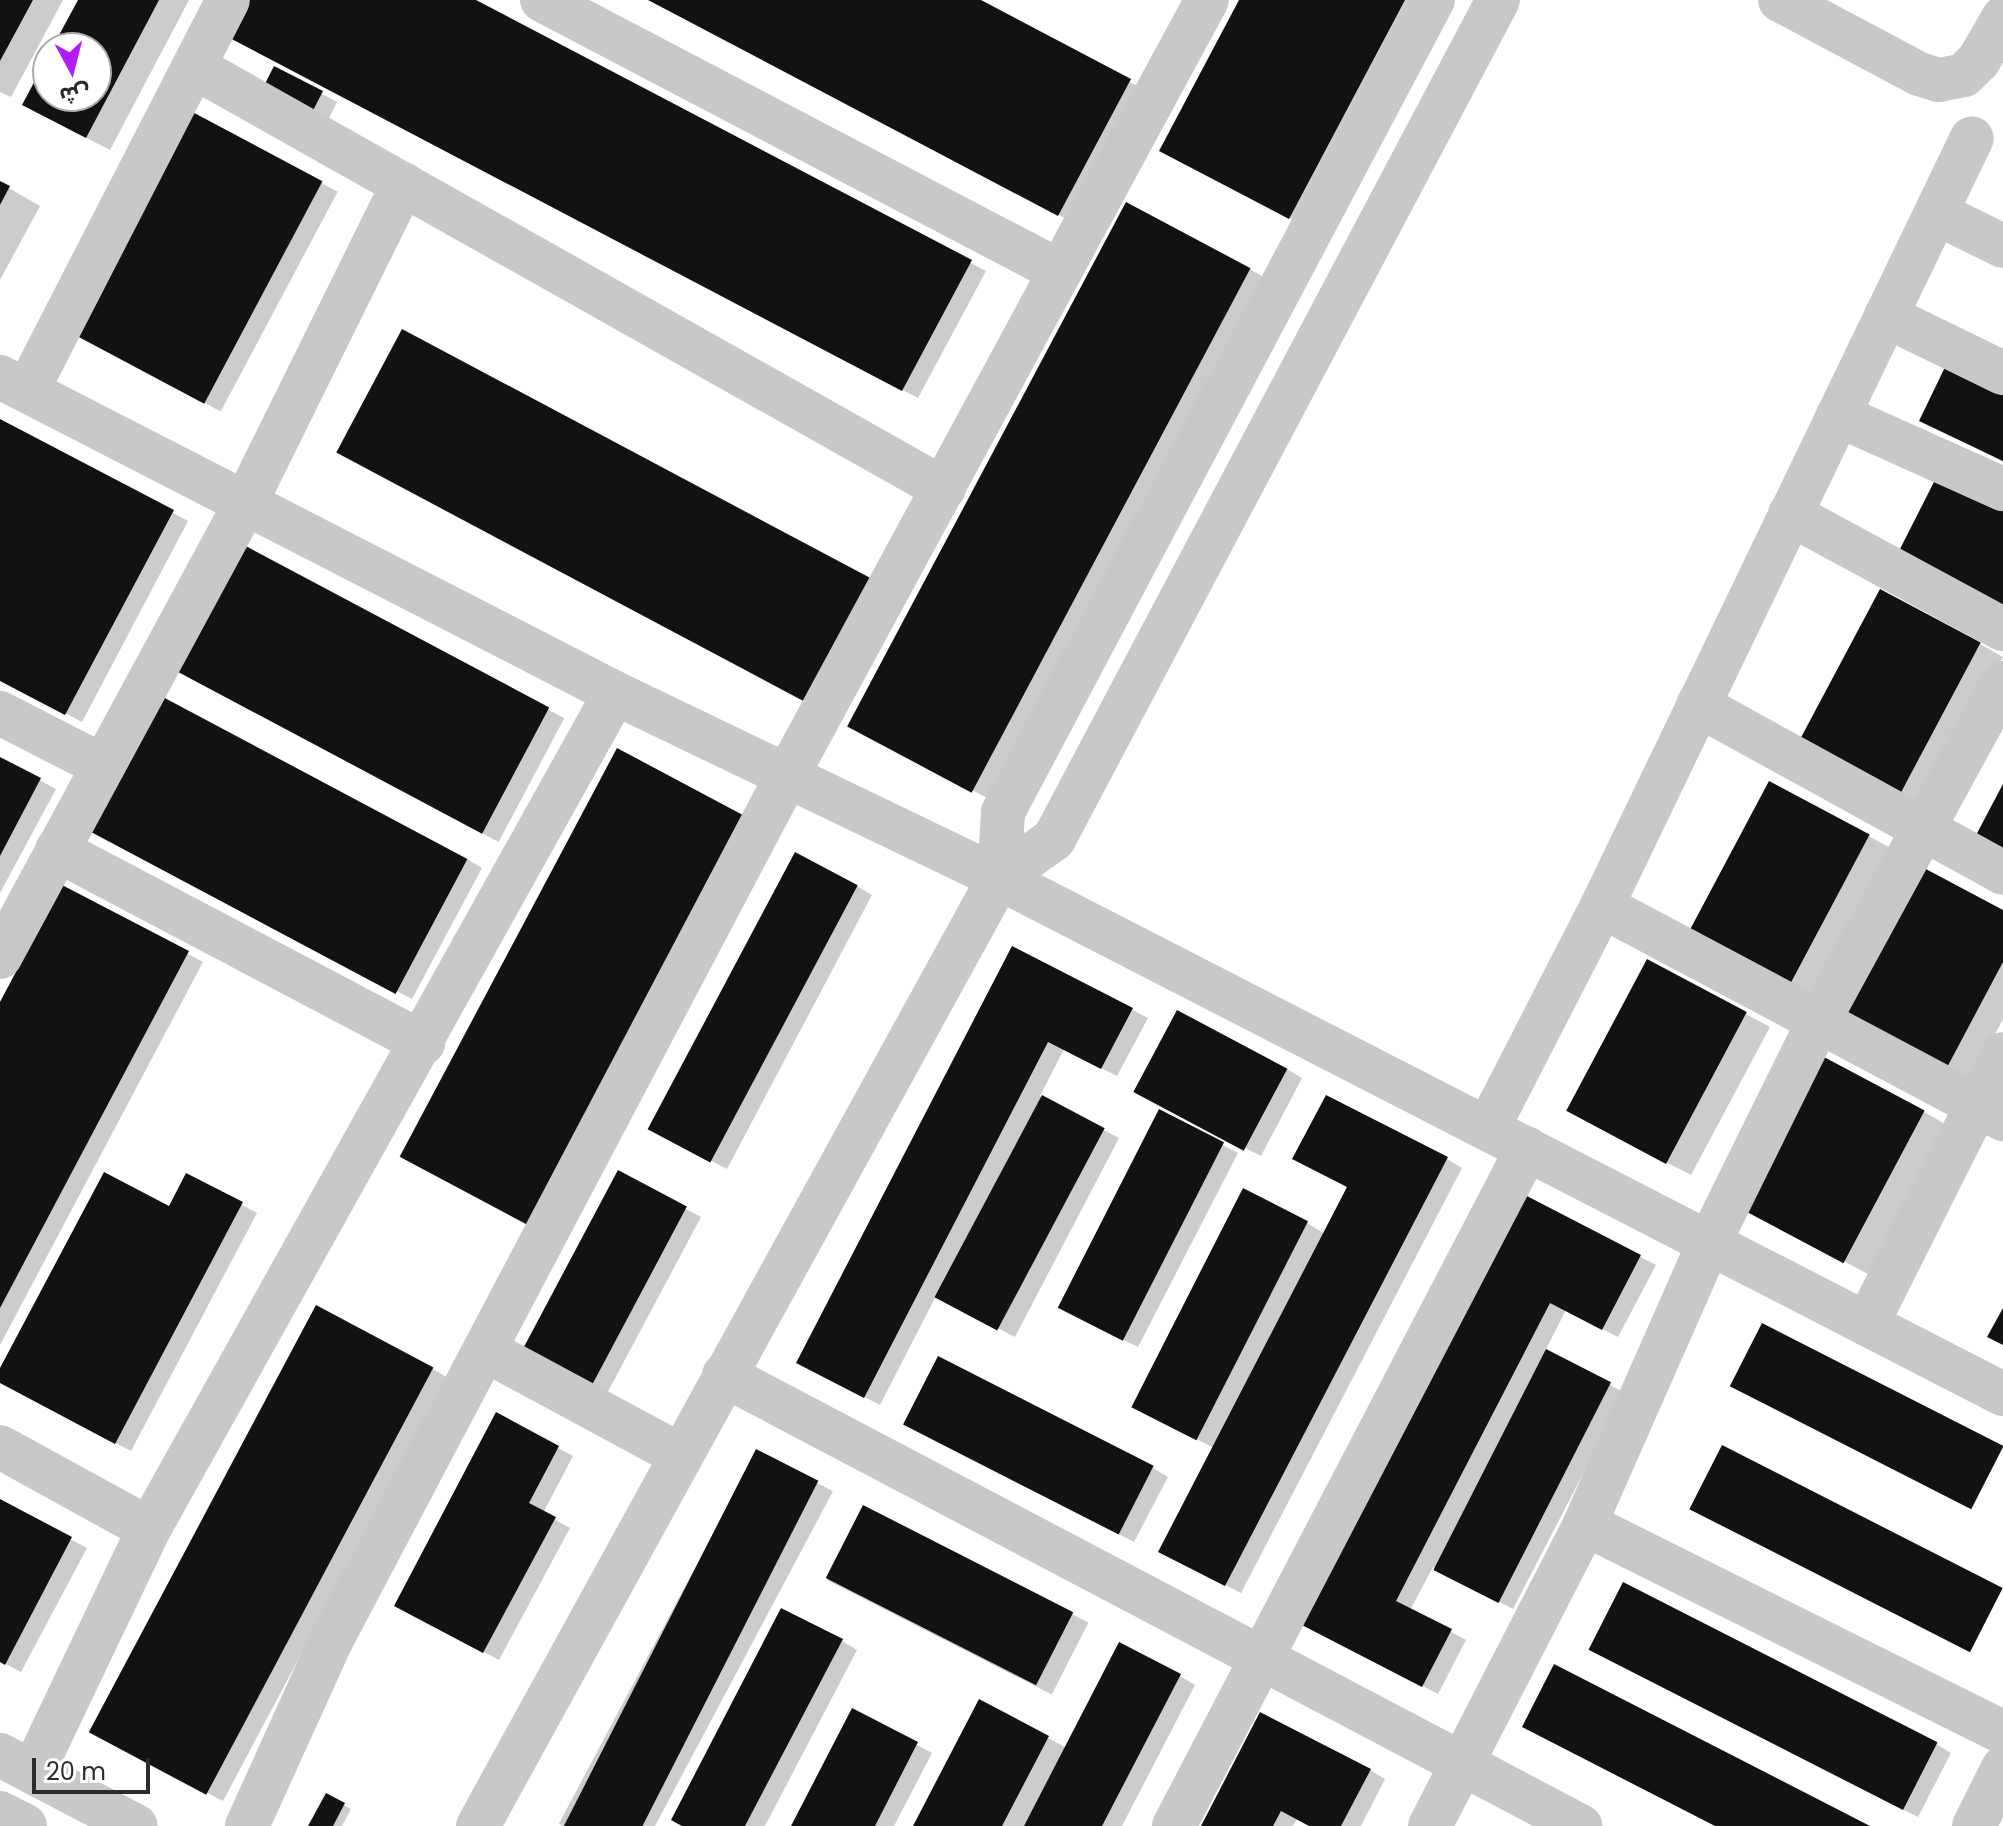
<!DOCTYPE html>
<meta charset="utf-8">
<style>
body{margin:0}
#map{position:relative;width:2003px;height:1826px;overflow:hidden;background:#fff;font-family:Poppins,"Noto Sans Arabic",sans-serif}
div>[style]{position:absolute}
.shadow>*{inset:0;background:#0003;transform-origin:0 0}
.building>*{inset:0;background:#121212;transform-origin:0 0}
.minor>*{height:44px;margin:-22px;padding:0 22px;transform-origin:22px;border-radius:22px;background:#c8c8c8}
.tertiary>*{height:44px;margin:-22px;padding:0 22px;transform-origin:22px;border-radius:22px;background:#c8c8c8}
span{translate:-50% -50%;white-space:nowrap;text-align:center;line-height:1.15;-webkit-text-stroke:8px #fff;paint-order:stroke}
.north{position:absolute;left:32px;top:32px;width:80px;height:80px;box-sizing:border-box;background:#fff;border:2px solid #aaa;border-radius:50%;rotate:173deg;font-size:22px;font-weight:700;line-height:32px;text-align:center;color:#2b2b2b}
.north::after{content:'';display:block;margin:auto;width:28px;height:36px;background:#b11df3;clip-path:polygon(50% 0,100% 100%,50% 72%,0 100%)}
.scale{position:absolute;left:32px;top:1758px;width:118px;height:36px;box-sizing:border-box;border:4px solid #2b2b2b;border-top:0;padding-left:10px;font-size:24px;line-height:28px;white-space:nowrap;color:#2b2b2b;-webkit-text-stroke:6px #fff;paint-order:stroke}
</style>
<div id="map">
<div class="shadow">
<div style="clip-path:polygon(0 0,63px 0,11px 97px,0 92px)"></div>
<div style="clip-path:polygon(80px 0,189px 0,110px 150px,48px 118px,48px 60px,48px 96px,96px 96px,96px 48px,54px 48px)"></div>
<div style="clip-path:polygon(472px 0,986px 271px,918px 398px,244px 44px)"></div>
<div style="clip-path:polygon(650px 0,976px 0,1145px 90px,1074px 223px)"></div>
<div style="clip-path:polygon(1241px 0,1425px 0,1305px 226px,1177px 159px)"></div>
<div style="clip-path:polygon(275px 69px,337px 102px,324px 128px)"></div>
<div style="left:184px;top:110px;width:174px;height:249px;rotate:28deg"></div>
<div style="clip-path:polygon(0 183px,40px 206px,0 280px)"></div>
<div style="clip-path:polygon(1250px 269px,1265px 278px,989px 799px,865px 734px)"></div>
<div style="clip-path:polygon(2003px 394px,2003px 462px,1922px 420px)"></div>
<div style="clip-path:polygon(0 421px,188px 521px,82px 722px,0 679px)"></div>
<div style="left:242px;top:547px;width:365px;height:140px;rotate:28deg"></div>
<div style="clip-path:polygon(1980px 644px,2003px 657px,1924px 806px,1825px 754px)"></div>
<div style="clip-path:polygon(0 759px,56px 789px,0 893px)"></div>
<div style="clip-path:polygon(1869px 836px,1892px 849px,1814px 998px,1714px 946px)"></div>
<div style="clip-path:polygon(107px 839px,467px 859px,482px 868px,412px 999px)"></div>
<div style="clip-path:polygon(857px 886px,872px 895px,727px 1169px,666px 1137px)"></div>
<div style="clip-path:polygon(63px 888px,203px 962px,0 1345px,0 1006px)"></div>
<div style="clip-path:polygon(2003px 912px,2003px 1019px,1968px 1085px,1869px 1033px)"></div>
<div style="clip-path:polygon(1013px 948px,1148px 1018px,1117px 1076px,1064px 1049px,1040px 1096px,1119px 1138px,1015px 1337px,936px 1296px,880px 1405px,814px 1371px)"></div>
<div style="clip-path:polygon(1648px 961px,1770px 1027px,1691px 1175px,1592px 1124px)"></div>
<div style="clip-path:polygon(1287px 1069px,1302px 1078px,1261px 1156px,1152px 1100px)"></div>
<div style="clip-path:polygon(1160px 1112px,1238px 1153px,1138px 1347px,1074px 1315px)"></div>
<div style="clip-path:polygon(1924px 1112px,1947px 1125px,1868px 1274px,1769px 1222px)"></div>
<div style="clip-path:polygon(1447px 1159px,1462px 1168px,1241px 1593px,1176px 1560px,1214px 1448px,1148px 1415px,1307px 1223px,1325px 1234px,1349px 1187px)"></div>
<div style="clip-path:polygon(619px 1173px,701px 1217px,603px 1401px,536px 1365px)"></div>
<div style="clip-path:polygon(187px 1176px,257px 1213px,131px 1451px,0 1382px,0 1372px,169px 1208px)"></div>
<div style="clip-path:polygon(1520px 1195px,1656px 1265px,1618px 1337px,1566px 1310px,1545px 1351px,1625px 1393px,1513px 1609px,1433px 1567px,1410px 1610px,1466px 1640px,1438px 1694px,1314px 1630px)"></div>
<div style="clip-path:polygon(433px 1369px,448px 1378px,223px 1801px,107px 1741px)"></div>
<div style="clip-path:polygon(920px 1432px,1153px 1468px,1168px 1477px,1134px 1542px)"></div>
<div style="clip-path:polygon(558px 1448px,573px 1456px,543px 1513px,570px 1528px,499px 1660px,412px 1614px)"></div>
<div style="left:757px;top:1451px;width:86px;height:422px;rotate:28deg"></div>
<div style="clip-path:polygon(0 1502px,87px 1548px,21px 1672px,0 1661px)"></div>
<div style="left:864px;top:1508px;width:252px;height:81px;rotate:27deg"></div>
<div style="clip-path:polygon(842px 1641px,857px 1650px,765px 1826px,685px 1826px)"></div>
<div style="clip-path:polygon(1606px 1657px,1936px 1744px,1951px 1753px,1918px 1817px)"></div>
<div style="clip-path:polygon(1180px 1676px,1195px 1685px,1122px 1826px,915px 1826px,1048px 1738px,1067px 1748px)"></div>
<div style="clip-path:polygon(853px 1710px,932px 1753px,894px 1826px,793px 1826px)"></div>
<div style="clip-path:polygon(1370px 1770px,1385px 1779px,1361px 1826px,1312px 1826px,1297px 1819px,1293px 1826px,1203px 1826px)"></div>
<div style="clip-path:polygon(327px 1796px,351px 1809px,342px 1826px,311px 1826px)"></div>
</div>
<div class="building">
<div style="clip-path:polygon(0 0,33px 0,0 61px)"></div>
<div style="clip-path:polygon(78px 0,159px 0,86px 138px,22px 105px,48px 56px,48px 96px,96px 96px,96px 48px,52px 48px)"></div>
<div style="clip-path:polygon(245px 0,476px 0,972px 260px,902px 391px,226px 36px)"></div>
<div style="clip-path:polygon(648px 0,981px 0,1131px 79px,1058px 216px)"></div>
<div style="clip-path:polygon(1239px 0,1405px 0,1289px 219px,1159px 151px)"></div>
<div style="left:274px;top:66px;width:55px;height:33px;rotate:27deg"></div>
<div style="left:183px;top:107px;width:158px;height:252px;rotate:28deg"></div>
<div style="clip-path:polygon(0 181px,10px 186px,0 205px)"></div>
<div style="left:1126px;top:202px;width:141px;height:594px;rotate:28deg"></div>
<div style="left:402px;top:329px;width:530px;height:140px;rotate:28deg"></div>
<div style="clip-path:polygon(1946px 365px,2003px 392px,2003px 461px,1919px 421px)"></div>
<div style="clip-path:polygon(0 419px,174px 510px,65px 715px,0 681px)"></div>
<div style="clip-path:polygon(1938px 474px,2003px 507px,2003px 609px,1897px 555px)"></div>
<div style="left:242px;top:544px;width:348px;height:143px;rotate:28deg"></div>
<div style="left:1880px;top:589px;width:114px;height:172px;rotate:28deg"></div>
<div style="left:161px;top:696px;width:347px;height:153px;rotate:28deg"></div>
<div style="left:617px;top:748px;width:151px;height:463px;rotate:28deg"></div>
<div style="clip-path:polygon(0 757px,41px 778px,0 856px)"></div>
<div style="left:1769px;top:781px;width:114px;height:173px;rotate:28deg"></div>
<div style="clip-path:polygon(2003px 784px,2003px 852px,1975px 837px)"></div>
<div style="left:795px;top:852px;width:71px;height:314px;rotate:28deg"></div>
<div style="clip-path:polygon(1924px 868px,2003px 910px,2003px 962px,1944px 1073px,1843px 1021px)"></div>
<div style="clip-path:polygon(62px 885px,189px 951px,0 1308px,0 1002px)"></div>
<div style="clip-path:polygon(1012px 946px,1133px 1008px,1101px 1069px,1048px 1042px,864px 1398px,796px 1363px)"></div>
<div style="left:1647px;top:959px;width:113px;height:172px;rotate:28deg"></div>
<div style="left:1177px;top:1010px;width:125px;height:93px;rotate:28deg"></div>
<div style="left:1824px;top:1057px;width:114px;height:173px;rotate:28deg"></div>
<div style="left:1042px;top:1095px;width:71px;height:229px;rotate:28deg"></div>
<div style="clip-path:polygon(1326px 1095px,1448px 1157px,1225px 1586px,1158px 1552px,1347px 1187px,1292px 1159px)"></div>
<div style="left:1159px;top:1109px;width:73px;height:223px;rotate:27deg"></div>
<div style="left:618px;top:1170px;width:78px;height:212px;rotate:28deg"></div>
<div style="clip-path:polygon(104px 1172px,169px 1206px,186px 1173px,243px 1202px,115px 1444px,0 1383px,0 1368px)"></div>
<div style="left:1243px;top:1188px;width:73px;height:246px;rotate:27deg"></div>
<div style="clip-path:polygon(1519px 1192px,1641px 1255px,1602px 1330px,1550px 1303px,1396px 1601px,1452px 1629px,1422px 1687px,1296px 1622px)"></div>
<div style="left:316px;top:1305px;width:133px;height:484px;rotate:28deg"></div>
<div style="clip-path:polygon(2003px 1308px,2003px 1345px,1987px 1337px)"></div>
<div style="left:1762px;top:1323px;width:271px;height:71px;rotate:27deg"></div>
<div style="left:1546px;top:1349px;width:73px;height:248px;rotate:27deg"></div>
<div style="left:938px;top:1356px;width:242px;height:77px;rotate:27deg"></div>
<div style="clip-path:polygon(496px 1412px,559px 1446px,529px 1503px,556px 1517px,483px 1653px,394px 1606px)"></div>
<div style="left:1722px;top:1445px;width:315px;height:72px;rotate:27deg"></div>
<div style="left:756px;top:1449px;width:70px;height:424px;rotate:27deg"></div>
<div style="clip-path:polygon(0 1499px,72px 1537px,5px 1665px,0 1662px)"></div>
<div style="left:863px;top:1505px;width:236px;height:82px;rotate:27deg"></div>
<div style="left:1623px;top:1582px;width:353px;height:76px;rotate:27deg"></div>
<div style="clip-path:polygon(781px 1608px,843px 1639px,745px 1826px,682px 1826px,671px 1820px)"></div>
<div style="clip-path:polygon(1119px 1642px,1181px 1674px,1102px 1826px,1024px 1826px)"></div>
<div style="clip-path:polygon(1554px 1664px,1870px 1826px,1715px 1826px,1522px 1727px)"></div>
<div style="clip-path:polygon(979px 1699px,1049px 1736px,1002px 1826px,913px 1826px)"></div>
<div style="clip-path:polygon(852px 1708px,918px 1742px,875px 1826px,791px 1826px)"></div>
<div style="clip-path:polygon(1260px 1712px,1371px 1769px,1341px 1826px,1309px 1826px,1281px 1811px,1273px 1826px,1201px 1826px)"></div>
<div style="clip-path:polygon(326px 1793px,345px 1803px,333px 1826px,308px 1826px)"></div>
</div>
<div class="minor">
<div style="left:542px;top:0;width:584px;rotate:27.66deg"></div>
<div style="left:1780px;top:0;width:157px;rotate:28deg"></div>
<div style="left:1919px;top:74px;width:21px;rotate:17deg"></div>
<div style="left:1939px;top:80px;width:25px;rotate:-11deg"></div>
<div style="left:1964px;top:75px;width:21px;rotate:-45deg"></div>
<div style="left:1979px;top:60px;width:48px;rotate:-60.3deg"></div>
<div style="left:196px;top:68px;width:858px;rotate:29.37deg"></div>
<div style="left:1938px;top:214px;width:72px;rotate:26.2deg"></div>
<div style="left:1886px;top:316px;width:130px;rotate:26deg"></div>
<div style="left:0;top:377px;width:691px;rotate:27.2deg"></div>
<div style="left:615px;top:693px;width:426px;rotate:25.7deg"></div>
<div style="left:999px;top:878px;width:1129px;rotate:27.2deg"></div>
<div style="left:28px;top:389px;width:437px;rotate:-62.8deg"></div>
<div style="left:1838px;top:415px;width:181px;rotate:24.2deg"></div>
<div style="left:1790px;top:514px;width:242px;rotate:28.4deg"></div>
<div style="left:1698px;top:705px;width:348px;rotate:28.8deg"></div>
<div style="left:0;top:713px;width:116px;rotate:27.2deg"></div>
<div style="left:57px;top:850px;width:414px;rotate:27.8deg"></div>
<div style="left:1602px;top:906px;width:454px;rotate:28deg"></div>
<div style="left:0;top:957px;width:515px;rotate:-61.59deg"></div>
<div style="left:245px;top:504px;width:357px;rotate:-63.7deg"></div>
<div style="left:1488px;top:1128px;width:250px;rotate:-62.8deg"></div>
<div style="left:1602px;top:906px;width:852px;rotate:-64.28deg"></div>
<div style="left:1867px;top:1324px;width:302px;rotate:-63.3deg"></div>
<div style="left:485px;top:1350px;width:221px;rotate:28.3deg"></div>
<div style="left:724px;top:1375px;width:968px;rotate:27.78deg"></div>
<div style="left:0;top:1447px;width:170px;rotate:28.8deg"></div>
<div style="left:1585px;top:1524px;width:467px;rotate:26.5deg"></div>
<div style="left:33px;top:1772px;width:269px;rotate:-64.5deg"></div>
<div style="left:149px;top:1529px;width:957px;rotate:-60.86deg"></div>
<div style="left:247px;top:1826px;width:203px;rotate:-65.6deg"></div>
<div style="left:331px;top:1641px;width:978px;rotate:-62.2deg"></div>
<div style="left:787px;top:776px;width:882px;rotate:-61.58deg"></div>
<div style="left:1174px;top:1826px;width:764px;rotate:-62.46deg"></div>
<div style="left:1430px;top:1826px;width:339px;rotate:-62.8deg"></div>
<div style="left:1585px;top:1524px;width:307px;rotate:-66.2deg"></div>
<div style="left:1709px;top:1243px;width:246px;rotate:-63.7deg"></div>
<div style="left:1818px;top:1022px;width:386px;rotate:-61.4deg"></div>
<div style="left:1974px;top:1826px;width:65px;rotate:-63.4deg"></div>
</div>
<div class="tertiary">
<div style="left:999px;top:878px;width:66px;rotate:-86.5deg"></div>
<div style="left:1003px;top:812px;width:919px;rotate:-62.1deg"></div>
<div style="left:0;top:1755px;width:153px;rotate:27.6deg"></div>
<div style="left:0;top:1813px;width:28px;rotate:27deg"></div>
<div style="left:478px;top:1826px;width:1082px;rotate:-61.21deg"></div>
<div style="left:999px;top:878px;width:67px;rotate:-35.3deg"></div>
<div style="left:1054px;top:839px;width:949px;rotate:-62.11deg"></div>
</div>
<div class="north">ش</div>
<div class="scale">20 m</div>
</div>
